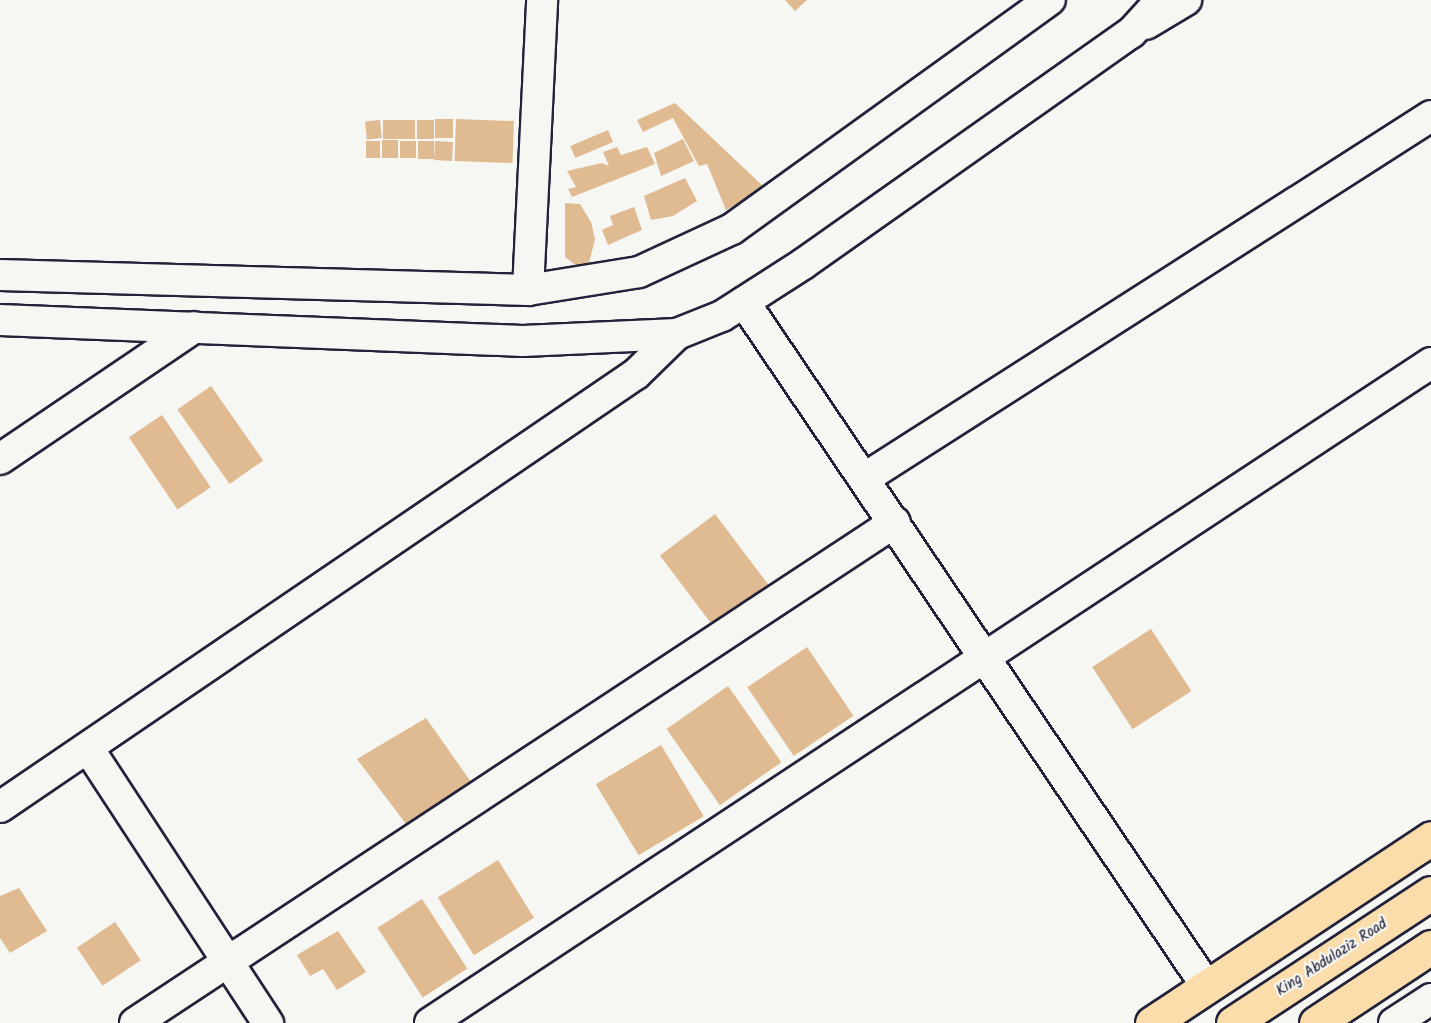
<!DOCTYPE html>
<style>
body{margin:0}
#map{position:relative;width:1431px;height:1023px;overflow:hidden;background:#f6f6f2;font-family:Kalam,sans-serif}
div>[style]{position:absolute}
.building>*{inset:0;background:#e0ba91;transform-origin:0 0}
.roads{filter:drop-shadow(2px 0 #22223b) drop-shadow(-2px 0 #22223b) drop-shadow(0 2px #22223b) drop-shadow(0 -2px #22223b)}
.minor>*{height:30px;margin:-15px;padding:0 15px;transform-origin:15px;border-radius:15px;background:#f6f6f2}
.major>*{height:33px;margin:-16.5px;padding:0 16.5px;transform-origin:16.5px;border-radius:16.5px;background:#faddab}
span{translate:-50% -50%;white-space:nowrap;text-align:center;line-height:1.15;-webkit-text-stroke:4.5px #f6f6f2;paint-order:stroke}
.street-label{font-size:15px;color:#22223b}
</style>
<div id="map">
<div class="building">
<div style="clip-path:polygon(785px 0,807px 0,795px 11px)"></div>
<div style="clip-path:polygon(675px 103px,765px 188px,726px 210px,707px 164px,699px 166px,673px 118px,643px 132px,637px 120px)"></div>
<div style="left:435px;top:119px;width:18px;height:19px"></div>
<div style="left:456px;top:119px;width:58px;height:42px;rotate:2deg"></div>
<div style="left:380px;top:120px;width:18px;height:15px;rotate:84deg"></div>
<div style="left:383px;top:120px;width:32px;height:19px"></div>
<div style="left:417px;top:120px;width:17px;height:19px"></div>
<div style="left:608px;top:130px;width:13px;height:41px;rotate:67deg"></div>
<div style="clip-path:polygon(683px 139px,694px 161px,661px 176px,654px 153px)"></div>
<div style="left:398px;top:140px;width:18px;height:16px;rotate:90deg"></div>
<div style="left:366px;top:141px;width:14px;height:17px"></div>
<div style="left:400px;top:141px;width:16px;height:17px"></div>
<div style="left:418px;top:141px;width:16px;height:18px"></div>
<div style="left:435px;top:141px;width:18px;height:19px;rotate:3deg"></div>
<div style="clip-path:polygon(617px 147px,621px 155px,647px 147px,655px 164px,572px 197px,568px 189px,576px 187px,567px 171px,602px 163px,609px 166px,603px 152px)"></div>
<div style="clip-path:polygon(685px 178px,697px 201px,673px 216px,651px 220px,644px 196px)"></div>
<div style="clip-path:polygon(565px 203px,580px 204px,591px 222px,595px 239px,589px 263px,577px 266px,565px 257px)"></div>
<div style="clip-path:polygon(634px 207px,642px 230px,608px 245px,602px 230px,613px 225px,610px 216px)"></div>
<div style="left:211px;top:386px;width:91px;height:41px;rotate:55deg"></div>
<div style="left:162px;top:415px;width:87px;height:40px;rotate:56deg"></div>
<div style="left:715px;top:514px;width:89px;height:69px;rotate:53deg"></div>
<div style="left:1151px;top:629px;width:74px;height:70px;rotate:57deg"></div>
<div style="left:807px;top:647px;width:83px;height:72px;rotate:56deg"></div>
<div style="left:728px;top:686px;width:93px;height:75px;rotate:55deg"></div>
<div style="clip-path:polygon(426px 718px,471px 782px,406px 824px,357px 759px)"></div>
<div style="left:661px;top:745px;width:83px;height:76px;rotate:59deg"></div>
<div style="left:498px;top:860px;width:68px;height:71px;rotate:58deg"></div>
<div style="clip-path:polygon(19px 888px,47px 931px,10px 953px,0 938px,0 896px)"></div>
<div style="left:422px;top:899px;width:83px;height:53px;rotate:57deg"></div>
<div style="left:115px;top:922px;width:46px;height:46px;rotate:56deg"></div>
<div style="clip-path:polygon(338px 931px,366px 972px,337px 990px,323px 969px,310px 976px,297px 955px)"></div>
</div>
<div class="roads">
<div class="minor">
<div style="left:1146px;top:24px;width:47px;rotate:-31deg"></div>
<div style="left:0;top:275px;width:528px;rotate:1.63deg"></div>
<div style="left:528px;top:290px;width:112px;rotate:-9.2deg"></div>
<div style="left:639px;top:272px;width:102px;rotate:-24.8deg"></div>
<div style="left:732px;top:229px;width:392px;rotate:-35.8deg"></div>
<div style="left:528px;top:290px;width:290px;rotate:-87.2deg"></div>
<div style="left:744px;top:302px;width:827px;rotate:55.94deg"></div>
<div style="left:0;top:320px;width:523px;rotate:2.3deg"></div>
<div style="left:523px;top:341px;width:154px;rotate:-2.6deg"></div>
<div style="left:677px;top:334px;width:48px;rotate:-21.8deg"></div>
<div style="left:722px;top:316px;width:96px;rotate:-32.7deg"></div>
<div style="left:803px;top:264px;width:401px;rotate:-35.2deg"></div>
<div style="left:1131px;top:33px;width:45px;rotate:-47.7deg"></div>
<div style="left:0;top:459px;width:235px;rotate:-34.1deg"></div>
<div style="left:865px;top:478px;width:672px;rotate:-32.6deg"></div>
<div style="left:88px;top:748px;width:329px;rotate:56.8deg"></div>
<div style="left:0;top:807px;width:769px;rotate:-34.25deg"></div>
<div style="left:636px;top:374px;width:57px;rotate:-44.3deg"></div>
<div style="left:135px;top:1023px;width:910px;rotate:-33.39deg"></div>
<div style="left:430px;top:1023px;width:1199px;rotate:-33.4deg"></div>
<div style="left:1394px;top:1023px;width:44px;rotate:-33deg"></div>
</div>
<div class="major">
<div style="left:1152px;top:1023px;width:335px;rotate:-33.5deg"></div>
<div style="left:1233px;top:1023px;width:237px;rotate:-33.3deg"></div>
<div style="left:1316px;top:1023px;width:138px;rotate:-33.5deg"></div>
</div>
</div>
<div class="street-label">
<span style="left:1332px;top:958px;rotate:-33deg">King Abdulaziz Road</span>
</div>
</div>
